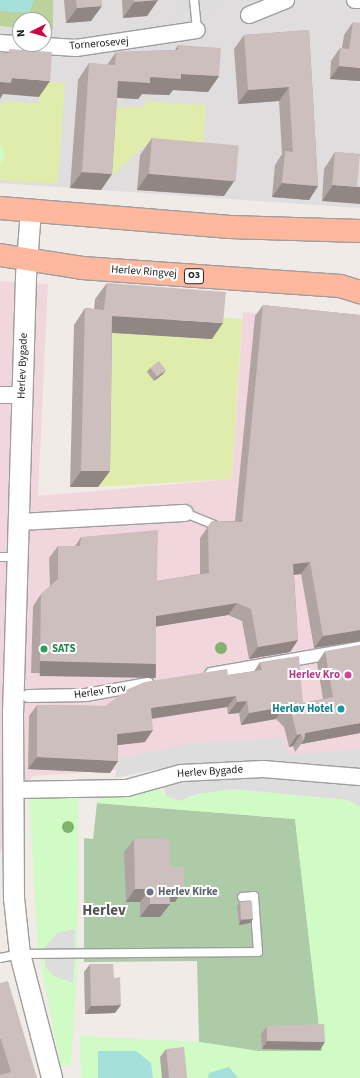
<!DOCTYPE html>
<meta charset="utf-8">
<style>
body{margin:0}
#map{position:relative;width:360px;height:1078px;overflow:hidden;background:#f1ebe7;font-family:"Source Sans 3",sans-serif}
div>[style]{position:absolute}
.residential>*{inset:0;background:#dfddde}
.commercial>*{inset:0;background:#f2d6dd}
.grass>*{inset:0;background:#dfecac}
.forest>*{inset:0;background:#bbd29a}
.cemetery>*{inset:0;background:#adcba7}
.park>*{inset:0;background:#d0fbc4}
.parking>*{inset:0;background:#ddd}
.water>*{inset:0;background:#a6e0db}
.roads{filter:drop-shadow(1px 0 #9e9e9e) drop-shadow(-1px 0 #9e9e9e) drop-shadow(0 1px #9e9e9e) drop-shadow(0 -1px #9e9e9e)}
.service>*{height:8px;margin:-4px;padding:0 4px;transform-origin:4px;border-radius:4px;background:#fff}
.pedestrian>*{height:12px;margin:-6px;padding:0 6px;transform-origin:6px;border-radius:6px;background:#fff}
.minor>*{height:16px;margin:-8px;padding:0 8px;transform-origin:8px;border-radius:8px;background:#fff}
.tertiary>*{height:20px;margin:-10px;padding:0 10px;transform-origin:10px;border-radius:10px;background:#fff}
.primary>*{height:22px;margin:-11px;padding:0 11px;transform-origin:11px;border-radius:11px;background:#ffb89e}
.trees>*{width:12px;height:12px;margin:-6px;border-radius:50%;background:#80b36c}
.wall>*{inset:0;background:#b0a4a3}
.shaded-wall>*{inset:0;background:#908684;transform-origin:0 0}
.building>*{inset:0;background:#cdbfbd;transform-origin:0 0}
.dots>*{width:11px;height:11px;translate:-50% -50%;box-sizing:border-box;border:2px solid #fff;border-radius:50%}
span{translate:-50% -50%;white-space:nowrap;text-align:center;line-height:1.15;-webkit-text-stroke:4px #fff;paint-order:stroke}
.shield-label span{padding:1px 3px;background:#fff;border:1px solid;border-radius:3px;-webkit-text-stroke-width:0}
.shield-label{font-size:10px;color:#212121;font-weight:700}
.street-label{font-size:11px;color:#212121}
.leisure-label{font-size:11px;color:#27864d;font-weight:700}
.left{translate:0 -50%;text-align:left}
.hotel-label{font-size:11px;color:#b23c85;font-weight:700}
.right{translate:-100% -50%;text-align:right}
.culture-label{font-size:11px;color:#0d838f;font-weight:700}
.worship-label{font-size:11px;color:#5b616d;font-weight:700}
.district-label{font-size:15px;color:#545454;font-weight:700}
.north{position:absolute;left:12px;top:12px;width:40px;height:40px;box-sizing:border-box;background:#fff;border:1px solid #a6a6a6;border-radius:50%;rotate:264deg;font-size:11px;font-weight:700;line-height:16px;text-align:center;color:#212121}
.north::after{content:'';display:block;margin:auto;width:14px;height:18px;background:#d10040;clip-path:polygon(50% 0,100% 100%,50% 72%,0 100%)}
</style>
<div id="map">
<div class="residential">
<div style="clip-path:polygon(evenodd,0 0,360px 0,360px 208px,0 183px,0 0,20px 20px,44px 20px,44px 44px,20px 44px,20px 20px)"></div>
</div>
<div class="commercial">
<div style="clip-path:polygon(0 281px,48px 284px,38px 496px,232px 479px,243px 312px,360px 326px,360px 753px,32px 776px,0 853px)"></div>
</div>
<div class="grass">
<div style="clip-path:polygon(42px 64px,51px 65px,50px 82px,65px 83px,58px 184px,0 180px,0 104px,5px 101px,39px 103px)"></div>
<div style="clip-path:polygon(144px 101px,206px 105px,203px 150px,147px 144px,110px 178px,114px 108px,144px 107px)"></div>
<div style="clip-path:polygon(214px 317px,242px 319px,232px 479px,98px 487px,101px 332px)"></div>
</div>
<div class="forest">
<div style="clip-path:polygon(0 0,53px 0,53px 30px,44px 30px,44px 20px,20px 20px,20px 28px,0 26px)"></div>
</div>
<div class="cemetery">
<div style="clip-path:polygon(97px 803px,295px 819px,322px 1051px,258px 1051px,199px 1042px,197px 961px,84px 962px,84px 838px,93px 839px)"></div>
</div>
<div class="park">
<div style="clip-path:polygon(0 143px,5px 156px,0 164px)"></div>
<div style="clip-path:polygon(157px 786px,166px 796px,189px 799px,197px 794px,233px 789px,348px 800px,360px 807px,360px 1078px,81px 1078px,80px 1036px,199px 1042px,258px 1051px,322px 1051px,295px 819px,97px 803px,101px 797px,139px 793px)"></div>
<div style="clip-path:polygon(29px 797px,78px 797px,77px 975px,71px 1064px,61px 1067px,38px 950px)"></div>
</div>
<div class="parking">
<div style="clip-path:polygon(178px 0,220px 0,221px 9px,179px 12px)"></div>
<div style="clip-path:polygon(283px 737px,289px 755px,360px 749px,360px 807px,348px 800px,233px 789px,197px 794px,179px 801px,166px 796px,158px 769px,115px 778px,118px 759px,187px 744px)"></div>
<div style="clip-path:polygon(75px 929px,74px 971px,73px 983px,54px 976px,46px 968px,43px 950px,57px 933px)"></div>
</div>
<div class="water">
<div style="clip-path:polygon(0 0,34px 0,29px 13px,0 11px)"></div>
<div style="clip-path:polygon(98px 1051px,136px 1051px,151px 1063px,153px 1078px,98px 1078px)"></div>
<div style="clip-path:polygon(229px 1067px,238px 1078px,208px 1078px,209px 1073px)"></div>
</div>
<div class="roads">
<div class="service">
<div style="left:194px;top:0;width:30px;rotate:84deg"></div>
<div style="left:185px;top:513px;width:31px;rotate:22deg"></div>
<div style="left:0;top:557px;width:18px"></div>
<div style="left:0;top:958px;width:20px;rotate:-11deg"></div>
<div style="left:20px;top:954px;width:238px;rotate:-0.5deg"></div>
<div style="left:258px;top:952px;width:56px;rotate:-94.1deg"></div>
<div style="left:254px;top:896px;width:12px;rotate:175deg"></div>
</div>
<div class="pedestrian">
<div style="left:211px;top:674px;width:151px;rotate:-9.9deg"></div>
<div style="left:28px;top:696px;width:58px;rotate:-1deg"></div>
<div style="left:86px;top:695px;width:63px;rotate:-10.1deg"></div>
</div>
<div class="minor">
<div style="left:355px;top:0;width:5px"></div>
<div style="left:249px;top:15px;width:40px;rotate:-22deg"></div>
<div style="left:0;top:43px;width:76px;rotate:3.8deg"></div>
<div style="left:76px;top:48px;width:122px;rotate:-8.5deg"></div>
<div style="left:0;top:395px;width:22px"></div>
<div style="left:19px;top:522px;width:166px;rotate:-3.1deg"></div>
<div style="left:14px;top:790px;width:113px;rotate:-1deg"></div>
<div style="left:127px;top:788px;width:56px;rotate:-15.5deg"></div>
<div style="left:181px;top:773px;width:82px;rotate:-2.8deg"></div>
<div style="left:263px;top:769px;width:97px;rotate:4.7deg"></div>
</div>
<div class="tertiary">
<div style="left:31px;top:210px;width:67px;rotate:94.3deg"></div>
<div style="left:26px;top:277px;width:435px;rotate:91.7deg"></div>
<div style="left:13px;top:712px;width:186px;rotate:89.7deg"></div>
<div style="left:14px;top:898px;width:56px;rotate:83.9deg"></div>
<div style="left:20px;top:954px;width:128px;rotate:75.5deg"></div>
</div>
<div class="primary">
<div style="left:0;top:208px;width:231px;rotate:4.7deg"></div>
<div style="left:230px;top:227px;width:130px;rotate:1.8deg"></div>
<div style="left:0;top:255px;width:83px;rotate:9deg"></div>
<div style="left:82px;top:268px;width:259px;rotate:4deg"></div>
<div style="left:340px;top:286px;width:21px;rotate:17deg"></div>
</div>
</div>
<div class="trees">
<div style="left:221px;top:648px"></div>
<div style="left:68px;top:827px"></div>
</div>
<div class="wall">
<div style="clip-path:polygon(64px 0,102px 0,91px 21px,66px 23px)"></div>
<div style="clip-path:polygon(122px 0,158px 0,147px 16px,123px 18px)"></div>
<div style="clip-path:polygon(353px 22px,360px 81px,330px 79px,331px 61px,340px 48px,342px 48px,344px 35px)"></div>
<div style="clip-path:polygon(309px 30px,318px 186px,309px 200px,272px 197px,275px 165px,282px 154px,279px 101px,238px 104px,234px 49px,244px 35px)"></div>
<div style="clip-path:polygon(178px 45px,219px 76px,208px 92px,173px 90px,169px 95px,142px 94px,138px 99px,117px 98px,112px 174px,101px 190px,70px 188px,78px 80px,89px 63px,107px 65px,116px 52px,175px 50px)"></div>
<div style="clip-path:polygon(152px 138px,224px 196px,137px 190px,140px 155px)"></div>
<div style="clip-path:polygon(335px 152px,360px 154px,322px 201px,324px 169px)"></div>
<div style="clip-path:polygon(107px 283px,212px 339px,112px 333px,110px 471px,98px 487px,70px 487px,74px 325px,85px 308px,94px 309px,95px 299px)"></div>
<div style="clip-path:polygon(263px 305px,360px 315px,360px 641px,359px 641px,314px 648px,301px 574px,294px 575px,298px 640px,290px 652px,249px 659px,242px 621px,228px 615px,156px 626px,147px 676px,31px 673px,33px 606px,41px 594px,50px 586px,49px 558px,58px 546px,75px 546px,81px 537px,157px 581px,200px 574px,200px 538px,212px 521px,235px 521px,255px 316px)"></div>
<div style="clip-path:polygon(150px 368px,163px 374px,154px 381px,147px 372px)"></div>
<div style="clip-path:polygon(325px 651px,360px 733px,301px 744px,295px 752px,293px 746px,289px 747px,284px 727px,276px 719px,241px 725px,239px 713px,228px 714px,227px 707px,152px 719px,145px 742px,118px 745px,118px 761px,110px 773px,28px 769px,29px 716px,37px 705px,105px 706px,228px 675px,254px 671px,260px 662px,303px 703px,323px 699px,317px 663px)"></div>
<div style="clip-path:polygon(134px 839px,184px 888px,175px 902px,170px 902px,170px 904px,160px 917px,140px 917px,140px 902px,126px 902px,124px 852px)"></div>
<div style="clip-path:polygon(240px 902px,253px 919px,250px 923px,239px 925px,237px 906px)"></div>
<div style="clip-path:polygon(90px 964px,115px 1013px,85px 1014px,84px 972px)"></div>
<div style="clip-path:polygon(0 983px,37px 1078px,0 1078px)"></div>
<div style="clip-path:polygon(267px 1026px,320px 1050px,262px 1049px,261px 1034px)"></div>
<div style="clip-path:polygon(166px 1049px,187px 1078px,162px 1078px,160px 1057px)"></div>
</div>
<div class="shaded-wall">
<div style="clip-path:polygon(158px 0,147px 16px,123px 18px,134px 2px)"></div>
<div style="clip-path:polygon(102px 6px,91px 21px,66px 23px,77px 8px)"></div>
<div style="clip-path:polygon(339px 66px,360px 68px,360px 81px,330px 79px)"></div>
<div style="clip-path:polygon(181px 74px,219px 76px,208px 92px,173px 90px,169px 95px,142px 94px,138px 99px,107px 97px,118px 81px)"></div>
<div style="clip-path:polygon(12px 78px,50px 81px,39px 97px,3px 94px,0 99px,0 82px)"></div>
<div style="clip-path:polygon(289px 87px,279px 101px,238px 104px,248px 90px)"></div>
<div style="clip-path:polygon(82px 172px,112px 174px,101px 190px,70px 188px)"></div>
<div style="clip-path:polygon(148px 174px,235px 180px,224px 196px,137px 190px)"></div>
<div style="clip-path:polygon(282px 183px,318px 186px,309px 200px,272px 197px)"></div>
<div style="clip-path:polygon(333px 185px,360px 187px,360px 204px,322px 201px)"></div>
<div style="clip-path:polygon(112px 316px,223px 323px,212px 339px,101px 332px)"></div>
<div style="clip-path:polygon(166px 370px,163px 374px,154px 381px,157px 377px)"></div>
<div style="clip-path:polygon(81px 471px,110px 471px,98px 487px,70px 487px)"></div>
<div style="clip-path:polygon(310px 562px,301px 574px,284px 576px,293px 564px)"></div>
<div style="clip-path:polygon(237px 603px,228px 615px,148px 628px,156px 616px)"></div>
<div style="clip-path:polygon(360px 630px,360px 639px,359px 641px,314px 648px,323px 636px)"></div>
<div style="clip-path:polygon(298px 640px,290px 652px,249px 659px,258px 647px)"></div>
<div style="left:40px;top:661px;width:116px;height:15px;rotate:1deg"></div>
<div style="clip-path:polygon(236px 696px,227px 707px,142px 720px,151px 708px)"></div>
<div style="clip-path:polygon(247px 701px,239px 713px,228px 714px,237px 702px)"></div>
<div style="clip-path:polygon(284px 707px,276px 719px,241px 725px,249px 713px)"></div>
<div style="clip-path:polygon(360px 723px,360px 733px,301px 744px,304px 740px,305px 733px)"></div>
<div style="clip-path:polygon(153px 730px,145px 742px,109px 746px,117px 734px)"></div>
<div style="clip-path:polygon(301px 734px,293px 746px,289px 747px,297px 735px)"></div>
<div style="clip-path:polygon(37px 757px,118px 761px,110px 773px,28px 769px)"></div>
<div style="clip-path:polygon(169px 888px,184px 888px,175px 902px,160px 902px)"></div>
<div style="clip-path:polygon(135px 889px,150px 889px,140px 902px,126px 902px)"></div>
<div style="clip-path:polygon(150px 904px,170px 904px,160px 917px,140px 917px)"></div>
<div style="clip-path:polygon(253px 919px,250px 923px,239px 925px,241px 920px)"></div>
<div style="clip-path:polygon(121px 1005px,115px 1013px,85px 1014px,91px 1006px)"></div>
<div style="clip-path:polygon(267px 1041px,325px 1042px,320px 1050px,262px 1049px)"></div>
</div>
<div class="building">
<div style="clip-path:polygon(76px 0,102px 0,102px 6px,77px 8px)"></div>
<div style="clip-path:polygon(134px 0,158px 0,134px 2px)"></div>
<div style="clip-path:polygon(353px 22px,360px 23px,360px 68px,339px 66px,340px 48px,349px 49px)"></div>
<div style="clip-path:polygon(309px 30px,318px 186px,282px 183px,285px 151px,293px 152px,289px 87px,248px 90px,244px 35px)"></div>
<div style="clip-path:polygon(178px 45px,221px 48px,219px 76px,181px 74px,181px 79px,150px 77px,150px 83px,118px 81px,112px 174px,82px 172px,89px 63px,115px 65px,116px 52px,178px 50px)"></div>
<div style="clip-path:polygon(9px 49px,52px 52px,50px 81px,12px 78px,11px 83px,0 82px,0 53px,9px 53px)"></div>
<div style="left:152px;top:138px;width:87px;height:36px;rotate:5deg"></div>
<div style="left:335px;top:152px;width:25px;height:33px;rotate:5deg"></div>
<div style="clip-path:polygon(107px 283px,226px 292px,223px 323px,112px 316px,110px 471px,81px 471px,85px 308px,104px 310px)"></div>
<div style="clip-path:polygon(263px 305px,360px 315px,360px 630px,323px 636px,310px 562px,293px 564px,298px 640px,258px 647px,251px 609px,237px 603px,156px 616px,156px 664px,40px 661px,41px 594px,58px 579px,58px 546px,80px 546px,81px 537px,158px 530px,157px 581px,209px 573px,208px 526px,212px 521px,242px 522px)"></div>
<div style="left:159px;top:361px;width:11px;height:11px;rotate:52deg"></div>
<div style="clip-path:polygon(360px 645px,360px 723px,305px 733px,304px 740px,301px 734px,297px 735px,292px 715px,284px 707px,289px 706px,249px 713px,247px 701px,237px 702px,236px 696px,151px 708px,153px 730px,117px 734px,118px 761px,37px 757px,37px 705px,105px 706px,128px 689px,145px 682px,227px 669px,228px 675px,262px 670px,260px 662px,299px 656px,303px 703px,333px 697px,325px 651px)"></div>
<div style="clip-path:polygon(169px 838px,170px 867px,184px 867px,184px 888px,169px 888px,170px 904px,150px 904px,150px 889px,135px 889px,134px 839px)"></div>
<div style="left:252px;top:901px;width:18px;height:12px;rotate:87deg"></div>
<div style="clip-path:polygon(90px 964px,113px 964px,114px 978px,120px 977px,121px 1005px,91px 1006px)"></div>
<div style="clip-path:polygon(8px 981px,37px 1078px,0 1078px,0 1075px,11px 1072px,1px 1039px,0 1039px,0 983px)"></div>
<div style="clip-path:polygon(324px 1024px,325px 1042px,267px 1041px,267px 1026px)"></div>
<div style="left:184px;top:1047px;width:31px;height:18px;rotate:84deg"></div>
</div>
<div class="dots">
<div style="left:44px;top:649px;background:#2e9e5b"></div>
<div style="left:348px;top:675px;background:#d1479c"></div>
<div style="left:341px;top:709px;background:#0f9aa8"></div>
<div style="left:150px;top:892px;background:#6b7280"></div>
</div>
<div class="shield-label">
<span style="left:194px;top:276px">O3</span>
</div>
<div class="street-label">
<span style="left:99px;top:44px;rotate:-5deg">Tornerosevej</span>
<span style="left:144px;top:272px;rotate:4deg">Herlev Ringvej</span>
<span style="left:23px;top:366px;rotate:-88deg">Herlev Bygade</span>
<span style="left:100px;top:692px;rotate:-8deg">Herlev Torv</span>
<span style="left:210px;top:772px;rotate:-4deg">Herlev Bygade</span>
</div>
<div class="leisure-label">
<span class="left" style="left:52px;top:649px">SATS</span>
</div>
<div class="hotel-label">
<span class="right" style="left:340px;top:675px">Herlev Kro</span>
</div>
<div class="culture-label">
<span class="right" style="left:333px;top:709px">Herløv Hotel</span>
</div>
<div class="worship-label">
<span class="left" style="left:158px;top:892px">Herlev Kirke</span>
</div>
<div class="district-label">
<span style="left:104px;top:911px">Herlev</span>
</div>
<div class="north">N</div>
</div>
